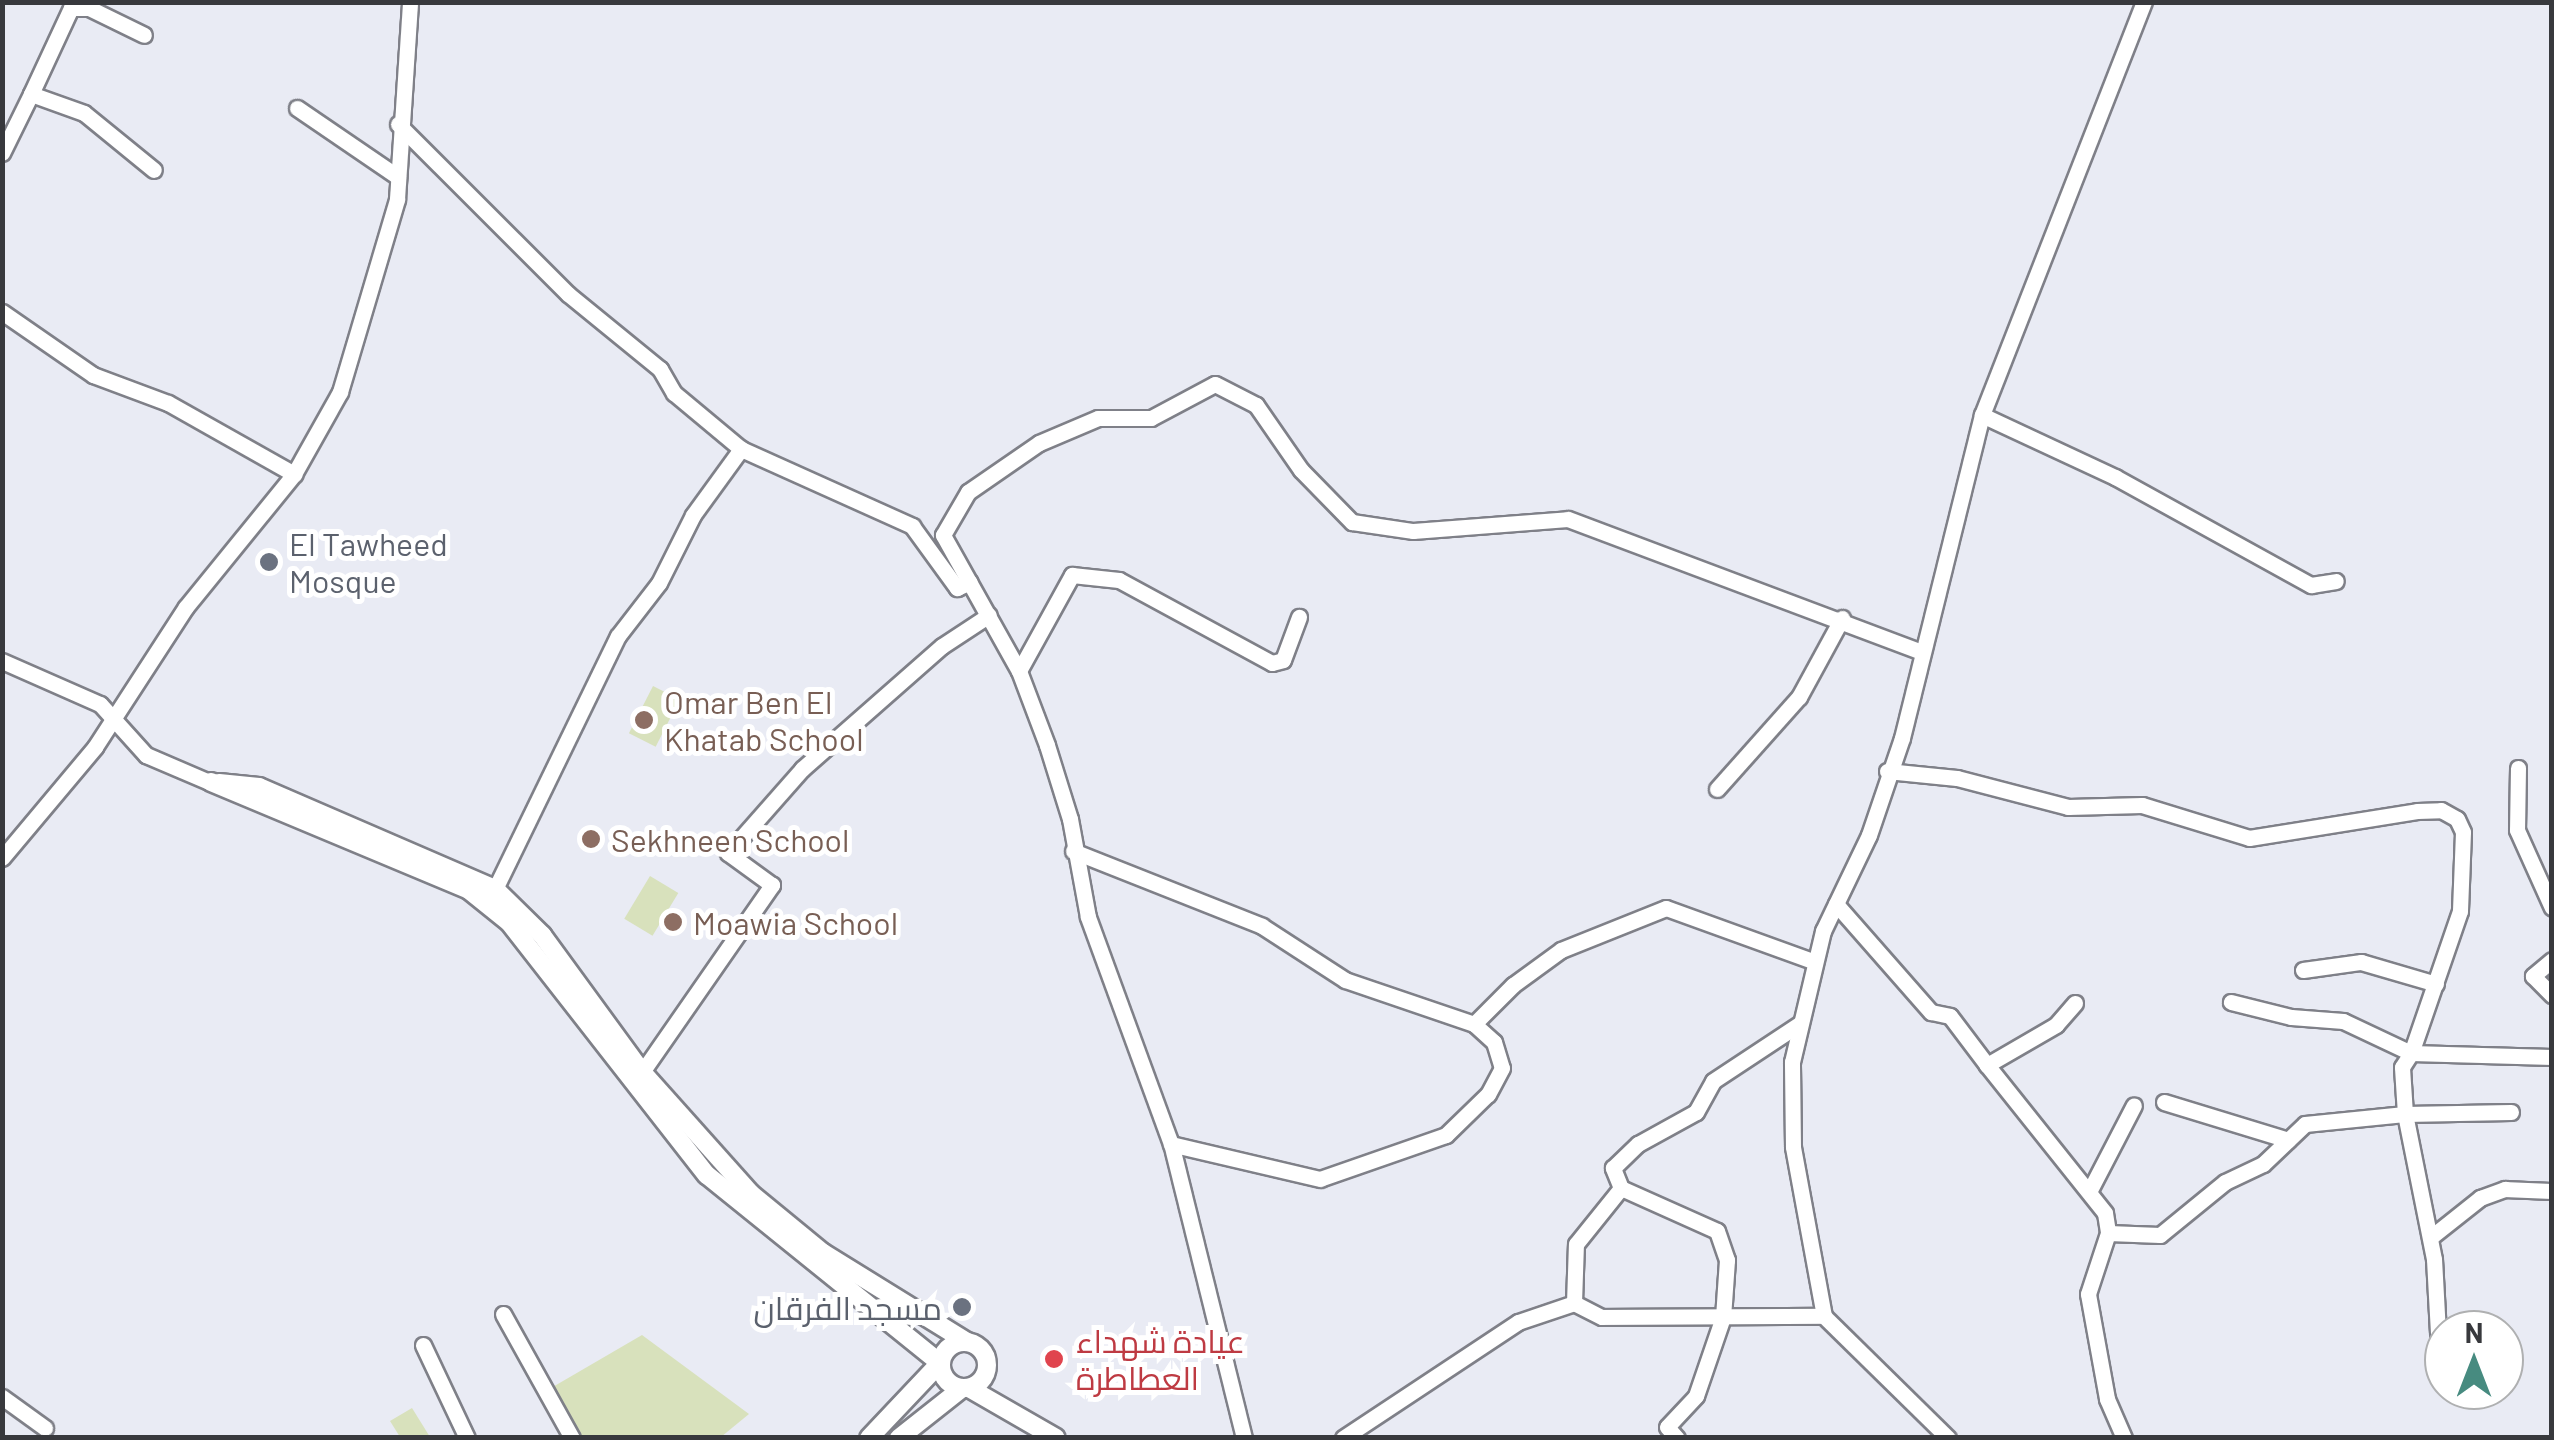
<!DOCTYPE html>
<meta charset="utf-8">
<style>
body{margin:0}
#map{position:relative;width:2554px;height:1440px;overflow:hidden;background:#e9ebf4;font-family:Barlow,Cairo,sans-serif}
div>[style]{position:absolute}
.green>*{inset:0;background:#d8e1bc;transform-origin:0 0}
.roads{filter:drop-shadow(2px 0 #7f8088) drop-shadow(-2px 0 #7f8088) drop-shadow(0 2px #7f8088) drop-shadow(0 -2px #7f8088)}
.minor>*{height:15px;margin:-7.5px;padding:0 7.5px;transform-origin:7.5px;border-radius:7.5px;background:#fff}
.major>*{height:18px;margin:-9px;padding:0 9px;transform-origin:9px;border-radius:9px;background:#fff}
.major>.ring{margin:-9px;padding:0;box-sizing:content-box;background:none;border:18px solid #fff;border-radius:50%}
.dots>*{width:28px;height:28px;translate:-50% -50%;box-sizing:border-box;border:5px solid #fff;border-radius:50%}
span{translate:-50% -50%;white-space:nowrap;text-align:center;line-height:1.15;-webkit-text-stroke:10px #fff;paint-order:stroke}
.worship-label{font-size:32px;color:#5b616d}
.left{translate:0 -50%;text-align:left}
.right{translate:-100% -50%;text-align:right}
.education-label{font-size:32px;color:#785e54}
.health-label{font-size:32px;color:#be3a42}
.frame{position:absolute;inset:0;border:5px solid #38393d;pointer-events:none}
.north{position:absolute;left:2424px;top:1310px;width:100px;height:100px;box-sizing:border-box;background:#fff;border:2px solid #afb0b1;border-radius:50%;rotate:0deg;font-size:28px;font-weight:700;line-height:40px;text-align:center;color:#38393d}
.north::after{content:'';display:block;margin:auto;width:35px;height:45px;background:#478b80;clip-path:polygon(50% 0,100% 100%,50% 72%,0 100%)}
</style>
<div id="map">
<div class="green">
<div style="left:653px;top:686px;width:30px;height:53px;rotate:27deg"></div>
<div style="left:650px;top:876px;width:33px;height:50px;rotate:31deg"></div>
<div style="clip-path:polygon(642px 1335px,749px 1414px,721px 1437px,581px 1437px,551px 1388px)"></div>
<div style="clip-path:polygon(412px 1408px,430px 1437px,400px 1437px,390px 1421px)"></div>
</div>
<div class="roads">
<div class="minor">
<div style="left:31px;top:94px;width:95px;rotate:-65.1deg"></div>
<div style="left:71px;top:8px;width:18px"></div>
<div style="left:89px;top:8px;width:61px;rotate:26.1deg"></div>
<div style="left:297px;top:108px;width:122px;rotate:34.3deg"></div>
<div style="left:398px;top:124px;width:240px;rotate:45deg"></div>
<div style="left:568px;top:294px;width:119px;rotate:39.2deg"></div>
<div style="left:660px;top:369px;width:28px;rotate:60deg"></div>
<div style="left:674px;top:393px;width:87px;rotate:39.9deg"></div>
<div style="left:741px;top:449px;width:188px;rotate:24.2deg"></div>
<div style="left:912px;top:526px;width:77px;rotate:54deg"></div>
<div style="left:957px;top:588px;width:14px;rotate:-25deg"></div>
<div style="left:2px;top:153px;width:66px;rotate:-63.8deg"></div>
<div style="left:31px;top:94px;width:56px;rotate:19.7deg"></div>
<div style="left:84px;top:113px;width:90px;rotate:39.2deg"></div>
<div style="left:2px;top:312px;width:111px;rotate:34.7deg"></div>
<div style="left:93px;top:375px;width:80px;rotate:20.5deg"></div>
<div style="left:168px;top:403px;width:145px;rotate:29.4deg"></div>
<div style="left:1982px;top:415px;width:147px;rotate:25deg"></div>
<div style="left:2115px;top:477px;width:224px;rotate:28.9deg"></div>
<div style="left:2311px;top:585px;width:25px;rotate:-9deg"></div>
<div style="left:2px;top:661px;width:107px;rotate:23.7deg"></div>
<div style="left:100px;top:704px;width:69px;rotate:48deg"></div>
<div style="left:146px;top:755px;width:69px;rotate:23.2deg"></div>
<div style="left:1019px;top:671px;width:110px;rotate:-61.1deg"></div>
<div style="left:1072px;top:575px;width:47px;rotate:6.1deg"></div>
<div style="left:1119px;top:580px;width:174px;rotate:28.5deg"></div>
<div style="left:1272px;top:663px;width:11px;rotate:-15deg"></div>
<div style="left:1283px;top:660px;width:46px;rotate:-69.6deg"></div>
<div style="left:2518px;top:768px;width:62px;rotate:90.9deg"></div>
<div style="left:2517px;top:830px;width:85px;rotate:65.8deg"></div>
<div style="left:1887px;top:771px;width:70px;rotate:5.7deg"></div>
<div style="left:1957px;top:778px;width:115px;rotate:14.6deg"></div>
<div style="left:2068px;top:807px;width:74px;rotate:-1.5deg"></div>
<div style="left:2142px;top:805px;width:112px;rotate:17.1deg"></div>
<div style="left:2249px;top:838px;width:170px;rotate:-9.1deg"></div>
<div style="left:2417px;top:811px;width:24px;rotate:-2deg"></div>
<div style="left:2441px;top:810px;width:18px;rotate:29deg"></div>
<div style="left:2457px;top:819px;width:14px;rotate:65deg"></div>
<div style="left:2463px;top:832px;width:79px;rotate:92.2deg"></div>
<div style="left:2460px;top:911px;width:150px;rotate:109deg"></div>
<div style="left:2411px;top:1053px;width:75px;rotate:-154.8deg"></div>
<div style="left:2343px;top:1021px;width:52px;rotate:-175.6deg"></div>
<div style="left:2291px;top:1017px;width:62px;rotate:-166deg"></div>
<div style="left:1717px;top:789px;width:123px;rotate:-48.3deg"></div>
<div style="left:1799px;top:697px;width:90px;rotate:-61.4deg"></div>
<div style="left:1073px;top:851px;width:203px;rotate:21.6deg"></div>
<div style="left:1262px;top:926px;width:99px;rotate:33deg"></div>
<div style="left:1345px;top:980px;width:136px;rotate:18.8deg"></div>
<div style="left:1474px;top:1024px;width:27px;rotate:42deg"></div>
<div style="left:1494px;top:1042px;width:27px;rotate:73deg"></div>
<div style="left:1502px;top:1068px;width:30px;rotate:118deg"></div>
<div style="left:1488px;top:1094px;width:59px;rotate:135.7deg"></div>
<div style="left:1446px;top:1135px;width:133px;rotate:160.8deg"></div>
<div style="left:1320px;top:1179px;width:153px;rotate:-166.8deg"></div>
<div style="left:2px;top:858px;width:145px;rotate:-50deg"></div>
<div style="left:95px;top:747px;width:167px;rotate:-57deg"></div>
<div style="left:186px;top:607px;width:171px;rotate:-50.9deg"></div>
<div style="left:294px;top:474px;width:94px;rotate:-60.7deg"></div>
<div style="left:340px;top:392px;width:201px;rotate:-73.5deg"></div>
<div style="left:397px;top:199px;width:197px;rotate:-86.2deg"></div>
<div style="left:495px;top:889px;width:281px;rotate:-64.1deg"></div>
<div style="left:618px;top:636px;width:67px;rotate:-52.3deg"></div>
<div style="left:659px;top:583px;width:76px;rotate:-63.4deg"></div>
<div style="left:693px;top:515px;width:82px;rotate:-54deg"></div>
<div style="left:1836px;top:904px;width:144px;rotate:48.7deg"></div>
<div style="left:1931px;top:1012px;width:19px;rotate:12deg"></div>
<div style="left:1950px;top:1016px;width:61px;rotate:52.9deg"></div>
<div style="left:2552px;top:960px;width:25px;rotate:140deg"></div>
<div style="left:2533px;top:976px;width:27px;rotate:45deg"></div>
<div style="left:2303px;top:970px;width:59px;rotate:-7.9deg"></div>
<div style="left:2361px;top:962px;width:78px;rotate:16.3deg"></div>
<div style="left:2075px;top:1003px;width:29px;rotate:131deg"></div>
<div style="left:2056px;top:1025px;width:80px;rotate:149.9deg"></div>
<div style="left:1987px;top:1065px;width:189px;rotate:51.4deg"></div>
<div style="left:2105px;top:1213px;width:20px;rotate:81deg"></div>
<div style="left:2108px;top:1233px;width:64px;rotate:108.2deg"></div>
<div style="left:2088px;top:1294px;width:107px;rotate:79.7deg"></div>
<div style="left:2107px;top:1399px;width:43px;rotate:66.4deg"></div>
<div style="left:1474px;top:1024px;width:55px;rotate:-45deg"></div>
<div style="left:1513px;top:985px;width:59px;rotate:-36.1deg"></div>
<div style="left:1561px;top:950px;width:113px;rotate:-21.8deg"></div>
<div style="left:1666px;top:908px;width:158px;rotate:19.9deg"></div>
<div style="left:642px;top:1072px;width:228px;rotate:-55.2deg"></div>
<div style="left:772px;top:885px;width:54px;rotate:-144deg"></div>
<div style="left:728px;top:853px;width:112px;rotate:-48.6deg"></div>
<div style="left:802px;top:769px;width:186px;rotate:-41.3deg"></div>
<div style="left:942px;top:646px;width:56px;rotate:-33.4deg"></div>
<div style="left:2164px;top:1102px;width:130px;rotate:17deg"></div>
<div style="left:2511px;top:1112px;width:106px;rotate:178.9deg"></div>
<div style="left:2405px;top:1114px;width:47px;rotate:-93.7deg"></div>
<div style="left:2402px;top:1067px;width:17px;rotate:-57deg"></div>
<div style="left:2411px;top:1053px;width:141px;rotate:1.6deg"></div>
<div style="left:1621px;top:1188px;width:105px;rotate:24.1deg"></div>
<div style="left:1717px;top:1231px;width:31px;rotate:71deg"></div>
<div style="left:1727px;top:1260px;width:57px;rotate:94deg"></div>
<div style="left:1723px;top:1317px;width:83px;rotate:108.9deg"></div>
<div style="left:1696px;top:1396px;width:42px;rotate:133.1deg"></div>
<div style="left:1667px;top:1427px;width:15px;rotate:48deg"></div>
<div style="left:2091px;top:1188px;width:93px;rotate:-62.6deg"></div>
<div style="left:2108px;top:1233px;width:52px;rotate:2.2deg"></div>
<div style="left:2160px;top:1235px;width:84px;rotate:-39.2deg"></div>
<div style="left:2225px;top:1182px;width:42px;rotate:-25.3deg"></div>
<div style="left:2263px;top:1164px;width:58px;rotate:-43.6deg"></div>
<div style="left:2305px;top:1124px;width:100px;rotate:-5.7deg"></div>
<div style="left:2405px;top:1114px;width:148px;rotate:78.7deg"></div>
<div style="left:2434px;top:1259px;width:112px;rotate:86.9deg"></div>
<div style="left:2431px;top:1237px;width:63px;rotate:-38.5deg"></div>
<div style="left:2480px;top:1198px;width:27px;rotate:-20deg"></div>
<div style="left:2505px;top:1189px;width:47px;rotate:2.4deg"></div>
<div style="left:1574px;top:1303px;width:59px;rotate:-88.1deg"></div>
<div style="left:1576px;top:1244px;width:72px;rotate:-51.2deg"></div>
<div style="left:1621px;top:1188px;width:22px;rotate:-112deg"></div>
<div style="left:1613px;top:1168px;width:35px;rotate:-44deg"></div>
<div style="left:1638px;top:1144px;width:66px;rotate:-28.9deg"></div>
<div style="left:1696px;top:1112px;width:35px;rotate:-61deg"></div>
<div style="left:1713px;top:1081px;width:103px;rotate:-33.5deg"></div>
<div style="left:503px;top:1314px;width:142px;rotate:60.9deg"></div>
<div style="left:423px;top:1345px;width:103px;rotate:64.7deg"></div>
<div style="left:2px;top:1397px;width:53px;rotate:35.8deg"></div>
<div style="left:1244px;top:1438px;width:303px;rotate:-103.9deg"></div>
<div style="left:1171px;top:1144px;width:242px;rotate:-110.1deg"></div>
<div style="left:1088px;top:917px;width:100px;rotate:-100.4deg"></div>
<div style="left:1070px;top:819px;width:77px;rotate:-107.3deg"></div>
<div style="left:1047px;top:745px;width:79px;rotate:-110.7deg"></div>
<div style="left:1019px;top:671px;width:156px;rotate:-119.2deg"></div>
<div style="left:943px;top:535px;width:50px;rotate:-59.8deg"></div>
<div style="left:968px;top:492px;width:86px;rotate:-34.6deg"></div>
<div style="left:1039px;top:443px;width:64px;rotate:-23deg"></div>
<div style="left:1098px;top:418px;width:53px"></div>
<div style="left:1151px;top:418px;width:72px;rotate:-28deg"></div>
<div style="left:1215px;top:384px;width:46px;rotate:27.1deg"></div>
<div style="left:1256px;top:405px;width:79px;rotate:55.3deg"></div>
<div style="left:1301px;top:470px;width:73px;rotate:45.6deg"></div>
<div style="left:1352px;top:522px;width:62px;rotate:8.4deg"></div>
<div style="left:1413px;top:531px;width:155px;rotate:-4.4deg"></div>
<div style="left:1568px;top:519px;width:376px;rotate:20.6deg"></div>
<div style="left:1343px;top:1438px;width:210px;rotate:-33.5deg"></div>
<div style="left:1518px;top:1322px;width:59px;rotate:-18.7deg"></div>
<div style="left:1574px;top:1303px;width:31px;rotate:27deg"></div>
<div style="left:1602px;top:1317px;width:222px;rotate:-0.3deg"></div>
<div style="left:1948px;top:1438px;width:174px;rotate:-135.5deg"></div>
<div style="left:1824px;top:1316px;width:172px;rotate:-100.4deg"></div>
<div style="left:1793px;top:1147px;width:85px;rotate:-90.7deg"></div>
<div style="left:1792px;top:1062px;width:135px;rotate:-76.7deg"></div>
<div style="left:1823px;top:931px;width:106px;rotate:-64.4deg"></div>
<div style="left:1869px;top:835px;width:102px;rotate:-71.2deg"></div>
<div style="left:1902px;top:738px;width:333px;rotate:-76.1deg"></div>
<div style="left:1982px;top:415px;width:444px;rotate:-68.6deg"></div>
</div>
<div class="major">
<div style="left:211px;top:782px;width:280px;rotate:22.7deg"></div>
<div style="left:469px;top:890px;width:51px;rotate:38.7deg"></div>
<div style="left:509px;top:922px;width:321px;rotate:52deg"></div>
<div style="left:707px;top:1175px;width:299px;rotate:38.9deg"></div>
<div style="left:940px;top:1363px;width:103px;rotate:133.4deg"></div>
<div style="left:219px;top:783px;width:40px;rotate:5.7deg"></div>
<div style="left:259px;top:787px;width:257px;rotate:23.4deg"></div>
<div style="left:495px;top:889px;width:66px;rotate:44.4deg"></div>
<div style="left:542px;top:935px;width:170px;rotate:53.9deg"></div>
<div style="left:642px;top:1072px;width:164px;rotate:48.2deg"></div>
<div style="left:751px;top:1194px;width:93px;rotate:39.3deg"></div>
<div style="left:823px;top:1253px;width:169px;rotate:31.7deg"></div>
<div class="ring" style="left:941px;top:1342px;width:28px;height:28px"></div>
<div style="left:969px;top:1388px;width:100px;rotate:29.9deg"></div>
<div style="left:899px;top:1438px;width:79px;rotate:-38.3deg"></div>
</div>
</div>
<div class="dots">
<div style="left:269px;top:562px;background:#6b7280"></div>
<div style="left:644px;top:720px;background:#8d6e63"></div>
<div style="left:591px;top:839px;background:#8d6e63"></div>
<div style="left:673px;top:922px;background:#8d6e63"></div>
<div style="left:962px;top:1307px;background:#6b7280"></div>
<div style="left:1054px;top:1359px;background:#e0444e"></div>
</div>
<div class="worship-label">
<span class="left" style="left:289px;top:562px">El Tawheed<br>Mosque</span>
<span class="right" style="left:942px;top:1307px">مسجد الفرقان</span>
</div>
<div class="education-label">
<span class="left" style="left:664px;top:720px">Omar Ben El<br>Khatab School</span>
<span class="left" style="left:611px;top:839px">Sekhneen School</span>
<span class="left" style="left:693px;top:922px">Moawia School</span>
</div>
<div class="health-label">
<span class="left" style="left:1076px;top:1359px">عيادة شهداء<br>العطاطرة</span>
</div>
<div class="frame"></div>
<div class="north">N</div>
</div>
